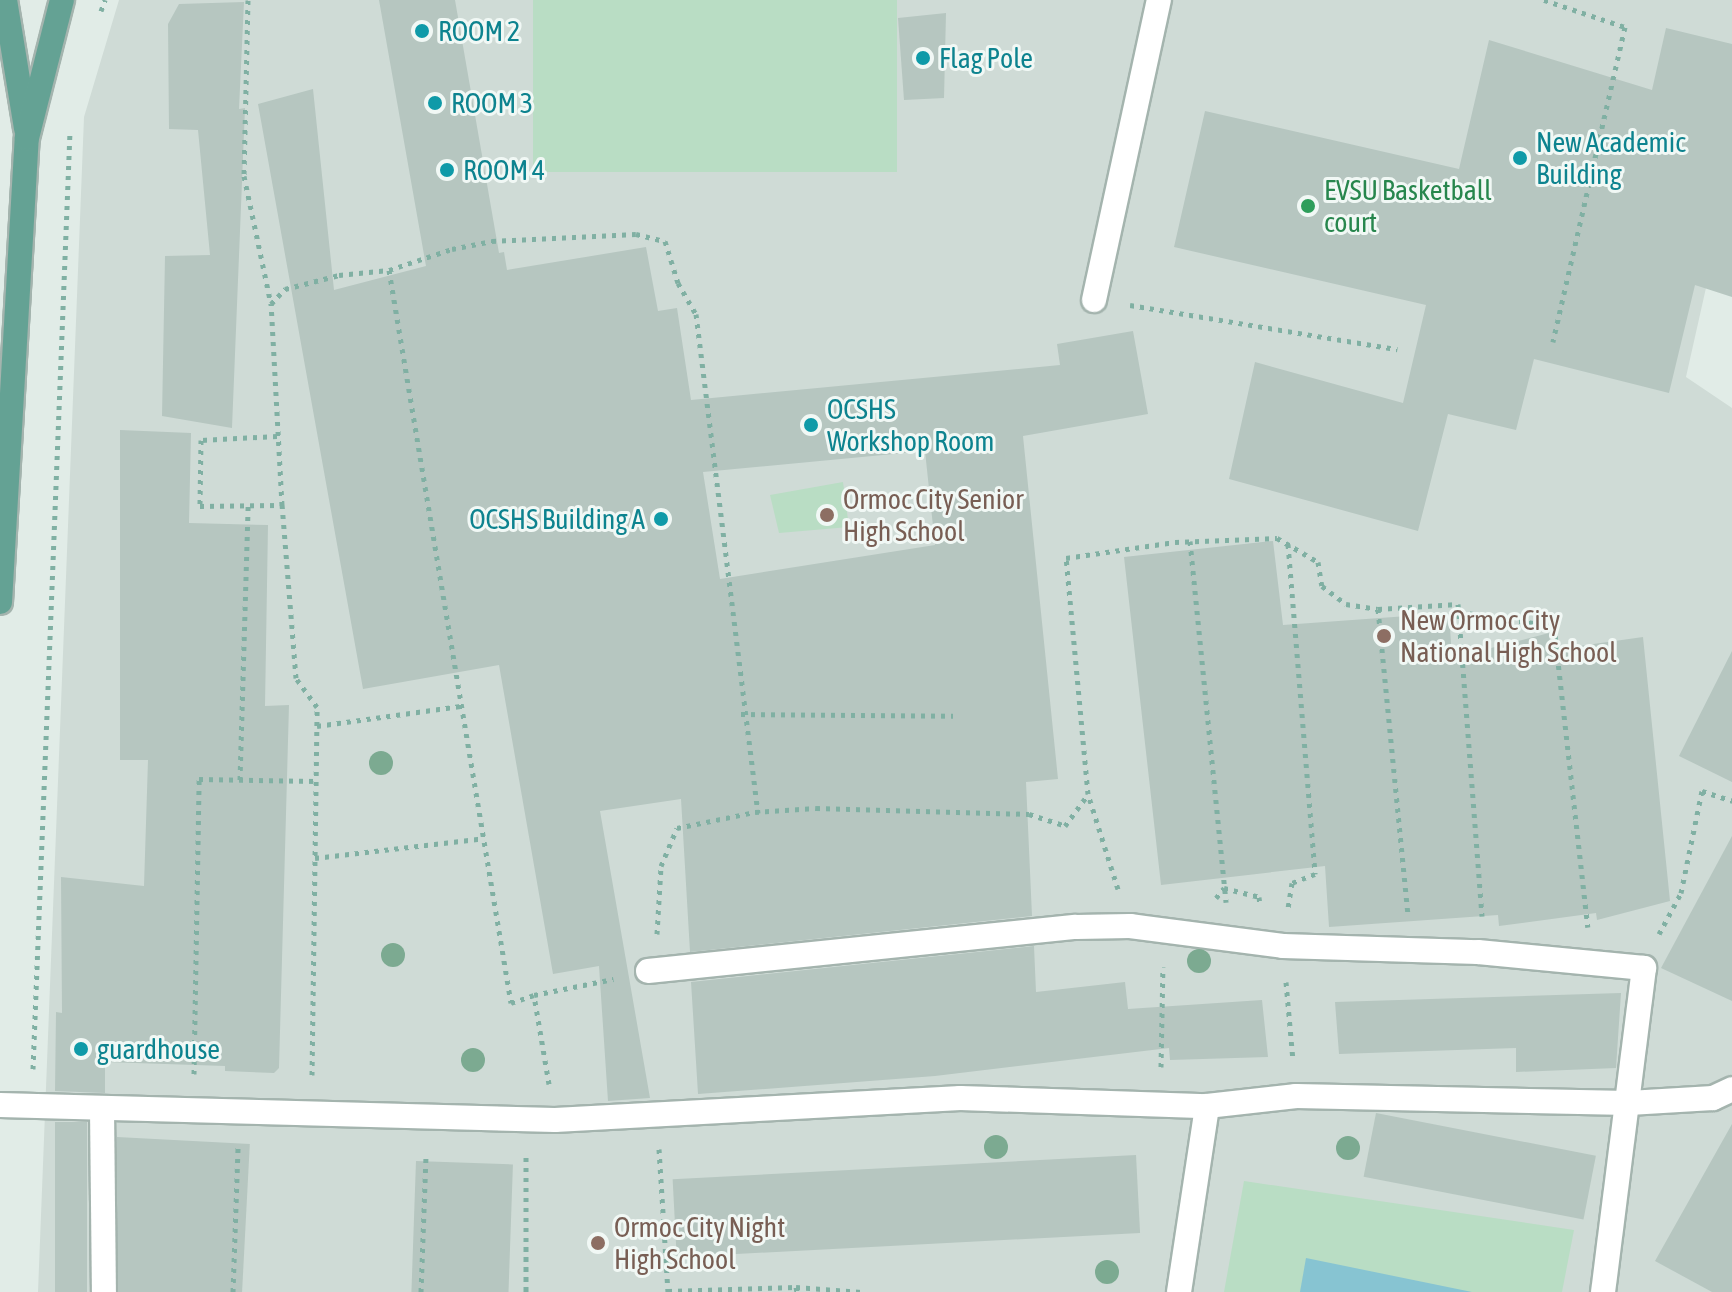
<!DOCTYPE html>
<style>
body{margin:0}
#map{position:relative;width:1732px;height:1292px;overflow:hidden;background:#e1ece7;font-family:"Asap Condensed",sans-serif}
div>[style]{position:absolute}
.built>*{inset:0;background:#cfdbd6}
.green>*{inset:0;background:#b9ddc4;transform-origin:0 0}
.water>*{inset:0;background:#87c4d2}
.building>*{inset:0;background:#b6c6c0;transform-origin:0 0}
.path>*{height:5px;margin-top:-2.5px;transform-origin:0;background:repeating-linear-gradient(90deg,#80b0a3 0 4px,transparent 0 10px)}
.roads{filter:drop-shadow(2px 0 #a4b4ae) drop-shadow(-2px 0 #a4b4ae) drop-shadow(0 2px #a4b4ae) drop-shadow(0 -2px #a4b4ae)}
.minor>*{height:24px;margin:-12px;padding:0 12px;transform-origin:12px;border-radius:12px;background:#fff}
.major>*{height:24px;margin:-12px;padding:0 12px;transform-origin:12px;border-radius:12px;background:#64a294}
.trees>*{width:24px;height:24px;margin:-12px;border-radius:50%;background:#7caa91}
.dots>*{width:22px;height:22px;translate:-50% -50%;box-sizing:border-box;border:4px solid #f1f8f5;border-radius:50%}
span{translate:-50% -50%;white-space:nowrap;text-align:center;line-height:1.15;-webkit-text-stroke:6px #f1f8f5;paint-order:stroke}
.culture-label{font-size:28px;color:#0d838f}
.left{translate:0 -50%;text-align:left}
.right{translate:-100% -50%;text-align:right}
.leisure-label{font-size:28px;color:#27864d}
.education-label{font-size:28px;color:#785e54}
</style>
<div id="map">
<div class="built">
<div style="clip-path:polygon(119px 0,1732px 0,1732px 172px,1686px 377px,1732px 408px,1732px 1292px,38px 1292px,84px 117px)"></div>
</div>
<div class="green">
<div style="left:533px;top:0;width:364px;height:172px"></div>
<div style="clip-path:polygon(843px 482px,849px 527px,779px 533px,770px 495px)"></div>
<div style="clip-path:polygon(1244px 1181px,1574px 1230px,1562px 1292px,1224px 1292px)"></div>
</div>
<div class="water">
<div style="clip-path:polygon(1306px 1258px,1472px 1292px,1300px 1292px)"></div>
</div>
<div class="building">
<div style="clip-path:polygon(evenodd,379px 0,455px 0,499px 253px,504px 252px,507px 270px,646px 247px,658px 311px,677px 308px,691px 400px,1060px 365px,1057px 344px,1133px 331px,1148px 414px,1023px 436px,1058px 779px,1026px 782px,1032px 916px,690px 952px,681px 799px,600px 811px,650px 1098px,608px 1101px,599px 966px,553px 974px,499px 665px,363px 689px,258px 104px,313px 89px,334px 290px,426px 266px,379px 0,925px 451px,935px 545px,720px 579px,703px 472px,925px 451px)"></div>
<div style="clip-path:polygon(244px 2px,239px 109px,245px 108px,232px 428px,162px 416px,165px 256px,210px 255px,198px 130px,169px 129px,168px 24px,179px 4px)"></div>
<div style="clip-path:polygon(946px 13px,944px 98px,904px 100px,898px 18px)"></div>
<div style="clip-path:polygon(1666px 28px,1732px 44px,1732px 297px,1695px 285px,1669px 393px,1534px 359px,1516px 430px,1448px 414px,1418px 531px,1229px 479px,1255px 362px,1403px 403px,1426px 305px,1174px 247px,1205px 111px,1459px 169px,1489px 40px,1652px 90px)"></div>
<div style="clip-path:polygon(120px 430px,191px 433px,189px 523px,268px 525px,265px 706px,289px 705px,279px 1068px,274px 1073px,225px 1071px,225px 1066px,105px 1062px,105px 1093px,55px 1091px,56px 1012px,62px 1013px,61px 877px,144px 886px,148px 760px,120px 760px)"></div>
<div style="clip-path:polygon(1273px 541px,1283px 625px,1449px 613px,1452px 658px,1549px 633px,1551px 650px,1643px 637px,1670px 901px,1597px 920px,1596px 913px,1499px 926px,1498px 915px,1329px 927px,1325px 866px,1161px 885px,1124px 557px)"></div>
<div style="clip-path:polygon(1732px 651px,1732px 782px,1679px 756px)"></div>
<div style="clip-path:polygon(1732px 836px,1732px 1001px,1661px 968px)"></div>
<div style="clip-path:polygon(1034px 946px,1036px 992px,1125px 982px,1128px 1009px,1262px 1000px,1268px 1057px,1170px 1060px,1169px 1048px,935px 1076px,698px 1094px,691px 982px)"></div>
<div style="clip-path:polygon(1621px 993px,1616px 1068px,1516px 1072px,1516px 1048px,1339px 1054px,1335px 1002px)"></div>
<div style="left:1376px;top:1113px;width:224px;height:65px;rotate:11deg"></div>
<div style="left:55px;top:1122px;width:32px;height:170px"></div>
<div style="clip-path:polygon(1732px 1124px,1732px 1292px,1712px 1292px,1655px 1261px)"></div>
<div style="left:117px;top:1137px;width:133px;height:155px;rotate:3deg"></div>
<div style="left:1136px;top:1155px;width:78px;height:464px;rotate:87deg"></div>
<div style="left:416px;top:1161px;width:97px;height:131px;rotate:2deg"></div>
</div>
<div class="path">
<div style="left:248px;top:0;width:176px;rotate:91.3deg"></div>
<div style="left:244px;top:176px;width:131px;rotate:78.1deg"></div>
<div style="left:1544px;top:0;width:85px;rotate:18.4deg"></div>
<div style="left:1625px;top:27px;width:323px;rotate:102.9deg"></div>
<div style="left:101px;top:11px;width:12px;rotate:-70deg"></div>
<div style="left:389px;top:270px;width:66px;rotate:-18.4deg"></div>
<div style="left:452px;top:249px;width:41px;rotate:-11.3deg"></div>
<div style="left:492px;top:241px;width:144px;rotate:-2.8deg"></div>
<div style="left:636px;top:234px;width:30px;rotate:14deg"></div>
<div style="left:665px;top:241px;width:44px;rotate:72.8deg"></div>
<div style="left:678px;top:283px;width:36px;rotate:60deg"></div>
<div style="left:696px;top:314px;width:503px;rotate:82.92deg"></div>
<div style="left:1130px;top:305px;width:271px;rotate:9.4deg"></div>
<div style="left:277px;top:436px;width:76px;rotate:177deg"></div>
<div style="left:201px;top:440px;width:66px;rotate:90.9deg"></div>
<div style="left:200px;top:506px;width:82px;rotate:-0.7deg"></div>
<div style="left:1190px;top:541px;width:363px;rotate:84.3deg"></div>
<div style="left:1288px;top:544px;width:331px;rotate:85.3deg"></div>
<div style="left:1315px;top:874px;width:25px;rotate:159deg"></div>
<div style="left:1292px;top:883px;width:25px;rotate:99deg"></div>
<div style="left:1378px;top:609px;width:306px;rotate:84.4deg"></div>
<div style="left:1460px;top:612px;width:95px;rotate:8.5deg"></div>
<div style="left:1554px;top:626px;width:303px;rotate:83.6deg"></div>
<div style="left:741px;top:714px;width:212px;rotate:0.5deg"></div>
<div style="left:317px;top:726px;width:145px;rotate:-7.9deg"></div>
<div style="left:240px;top:780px;width:275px;rotate:-88.3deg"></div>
<div style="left:315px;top:858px;width:170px;rotate:-6.7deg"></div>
<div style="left:1118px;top:889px;width:100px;rotate:-107.5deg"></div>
<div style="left:1088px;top:794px;width:237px;rotate:-95.3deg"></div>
<div style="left:1066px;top:558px;width:110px;rotate:-8.4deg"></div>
<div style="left:1175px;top:542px;width:102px;rotate:-2.2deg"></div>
<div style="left:1277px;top:538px;width:48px;rotate:30.3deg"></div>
<div style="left:1318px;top:562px;width:24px;rotate:81deg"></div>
<div style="left:1322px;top:586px;width:30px;rotate:37deg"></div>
<div style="left:1346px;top:604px;width:32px;rotate:9deg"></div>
<div style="left:1378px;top:609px;width:80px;rotate:-3.6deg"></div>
<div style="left:1458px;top:604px;width:313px;rotate:85.6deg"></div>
<div style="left:1216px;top:898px;width:13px;rotate:-51deg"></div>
<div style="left:1224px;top:888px;width:36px;rotate:14deg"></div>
<div style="left:1259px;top:897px;width:8px;rotate:83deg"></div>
<div style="left:657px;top:934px;width:68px;rotate:-86.6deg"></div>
<div style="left:661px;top:866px;width:41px;rotate:-67.2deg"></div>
<div style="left:677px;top:828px;width:80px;rotate:-11.6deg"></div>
<div style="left:755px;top:812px;width:61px;rotate:-3.8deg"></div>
<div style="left:816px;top:808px;width:213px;rotate:1.6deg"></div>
<div style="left:1029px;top:814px;width:38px;rotate:18deg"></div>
<div style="left:1065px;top:826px;width:39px;rotate:-54deg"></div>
<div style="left:1659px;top:934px;width:47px;rotate:-61.8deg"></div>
<div style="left:1681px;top:893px;width:104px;rotate:-78.4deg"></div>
<div style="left:1702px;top:791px;width:32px;rotate:18deg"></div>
<div style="left:1286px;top:982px;width:78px;rotate:84.9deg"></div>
<div style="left:1161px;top:1067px;width:100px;rotate:-88.9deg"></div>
<div style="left:33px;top:1069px;width:938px;rotate:-87.74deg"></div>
<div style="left:194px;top:1074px;width:295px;rotate:-89deg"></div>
<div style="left:199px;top:779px;width:117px;rotate:1deg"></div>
<div style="left:312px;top:1075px;width:368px;rotate:-89.2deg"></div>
<div style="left:317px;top:707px;width:36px;rotate:-126deg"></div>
<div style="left:296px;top:678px;width:174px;rotate:-94.6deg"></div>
<div style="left:282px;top:505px;width:201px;rotate:-93.1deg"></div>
<div style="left:271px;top:304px;width:21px;rotate:-47deg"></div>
<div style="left:285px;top:289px;width:56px;rotate:-14.5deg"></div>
<div style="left:339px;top:275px;width:50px;rotate:-5.7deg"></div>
<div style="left:389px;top:270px;width:743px;rotate:80.55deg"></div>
<div style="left:511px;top:1003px;width:24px;rotate:-19deg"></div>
<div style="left:549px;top:1084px;width:90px;rotate:-99.6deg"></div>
<div style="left:534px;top:995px;width:81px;rotate:-11.4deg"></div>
<div style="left:659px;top:1149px;width:143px;rotate:86.4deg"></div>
<div style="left:526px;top:1157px;width:135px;rotate:90deg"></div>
<div style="left:796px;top:1287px;width:66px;rotate:4.3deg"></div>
<div style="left:668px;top:1291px;width:128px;rotate:-1.8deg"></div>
<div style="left:796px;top:1287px;width:5px;rotate:79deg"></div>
<div style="left:233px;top:1292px;width:145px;rotate:-88deg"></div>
<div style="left:421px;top:1292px;width:139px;rotate:-87.9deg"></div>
</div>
<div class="roads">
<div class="minor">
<div style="left:1094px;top:300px;width:307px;rotate:-77.8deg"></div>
<div style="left:648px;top:971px;width:430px;rotate:-5.9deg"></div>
<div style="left:1076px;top:927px;width:54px;rotate:-1.1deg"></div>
<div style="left:1130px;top:926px;width:154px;rotate:7.4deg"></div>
<div style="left:1283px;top:946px;width:195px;rotate:1.8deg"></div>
<div style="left:1478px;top:952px;width:167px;rotate:5.5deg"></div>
<div style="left:1644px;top:968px;width:327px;rotate:97.2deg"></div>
<div style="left:0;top:1105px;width:555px;rotate:1.55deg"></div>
<div style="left:555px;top:1120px;width:406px;rotate:-3.1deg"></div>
<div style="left:960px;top:1098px;width:247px;rotate:1.9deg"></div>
<div style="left:1207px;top:1106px;width:90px;rotate:-6.4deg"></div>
<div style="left:1296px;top:1096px;width:333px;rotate:1.2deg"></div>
<div style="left:1629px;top:1103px;width:84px;rotate:-3.4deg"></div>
<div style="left:1713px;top:1098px;width:21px;rotate:-25deg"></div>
<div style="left:102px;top:1108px;width:184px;rotate:89.4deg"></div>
<div style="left:1179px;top:1292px;width:188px;rotate:-81.4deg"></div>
</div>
<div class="major">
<div style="left:5px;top:0;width:130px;rotate:80.7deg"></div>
<div style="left:0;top:602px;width:465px;rotate:-86.7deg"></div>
<div style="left:27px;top:138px;width:142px;rotate:-75.8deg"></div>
</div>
</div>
<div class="trees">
<div style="left:381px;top:763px"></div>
<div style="left:393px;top:955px"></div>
<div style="left:1199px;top:961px"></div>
<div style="left:473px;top:1060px"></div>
<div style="left:996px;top:1147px"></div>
<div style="left:1348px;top:1148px"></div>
<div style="left:1107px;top:1272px"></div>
</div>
<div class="dots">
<div style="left:422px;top:31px;background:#0f9aa8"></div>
<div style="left:923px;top:58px;background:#0f9aa8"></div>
<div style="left:435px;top:103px;background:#0f9aa8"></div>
<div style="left:1520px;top:158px;background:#0f9aa8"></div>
<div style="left:447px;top:170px;background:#0f9aa8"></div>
<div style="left:1308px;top:206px;background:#2e9e5b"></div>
<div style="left:811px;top:425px;background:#0f9aa8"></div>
<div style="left:827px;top:515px;background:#8d6e63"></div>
<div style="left:661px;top:519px;background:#0f9aa8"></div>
<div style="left:1384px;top:636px;background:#8d6e63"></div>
<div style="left:81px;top:1049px;background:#0f9aa8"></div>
<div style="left:598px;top:1243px;background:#8d6e63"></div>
</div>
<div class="culture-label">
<span class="left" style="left:438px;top:31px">ROOM 2</span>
<span class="left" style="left:939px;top:58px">Flag Pole</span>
<span class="left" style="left:451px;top:103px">ROOM 3</span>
<span class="left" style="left:1536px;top:158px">New Academic<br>Building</span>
<span class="left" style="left:463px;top:170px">ROOM 4</span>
<span class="left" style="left:827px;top:425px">OCSHS<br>Workshop Room</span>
<span class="right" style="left:645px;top:519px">OCSHS Building A</span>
<span class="left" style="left:97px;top:1049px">guardhouse</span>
</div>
<div class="leisure-label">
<span class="left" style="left:1324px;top:206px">EVSU Basketball<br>court</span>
</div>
<div class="education-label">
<span class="left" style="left:843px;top:515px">Ormoc City Senior<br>High School</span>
<span class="left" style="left:1400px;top:636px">New Ormoc City<br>National High School</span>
<span class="left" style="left:614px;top:1243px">Ormoc City Night<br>High School</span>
</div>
</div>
